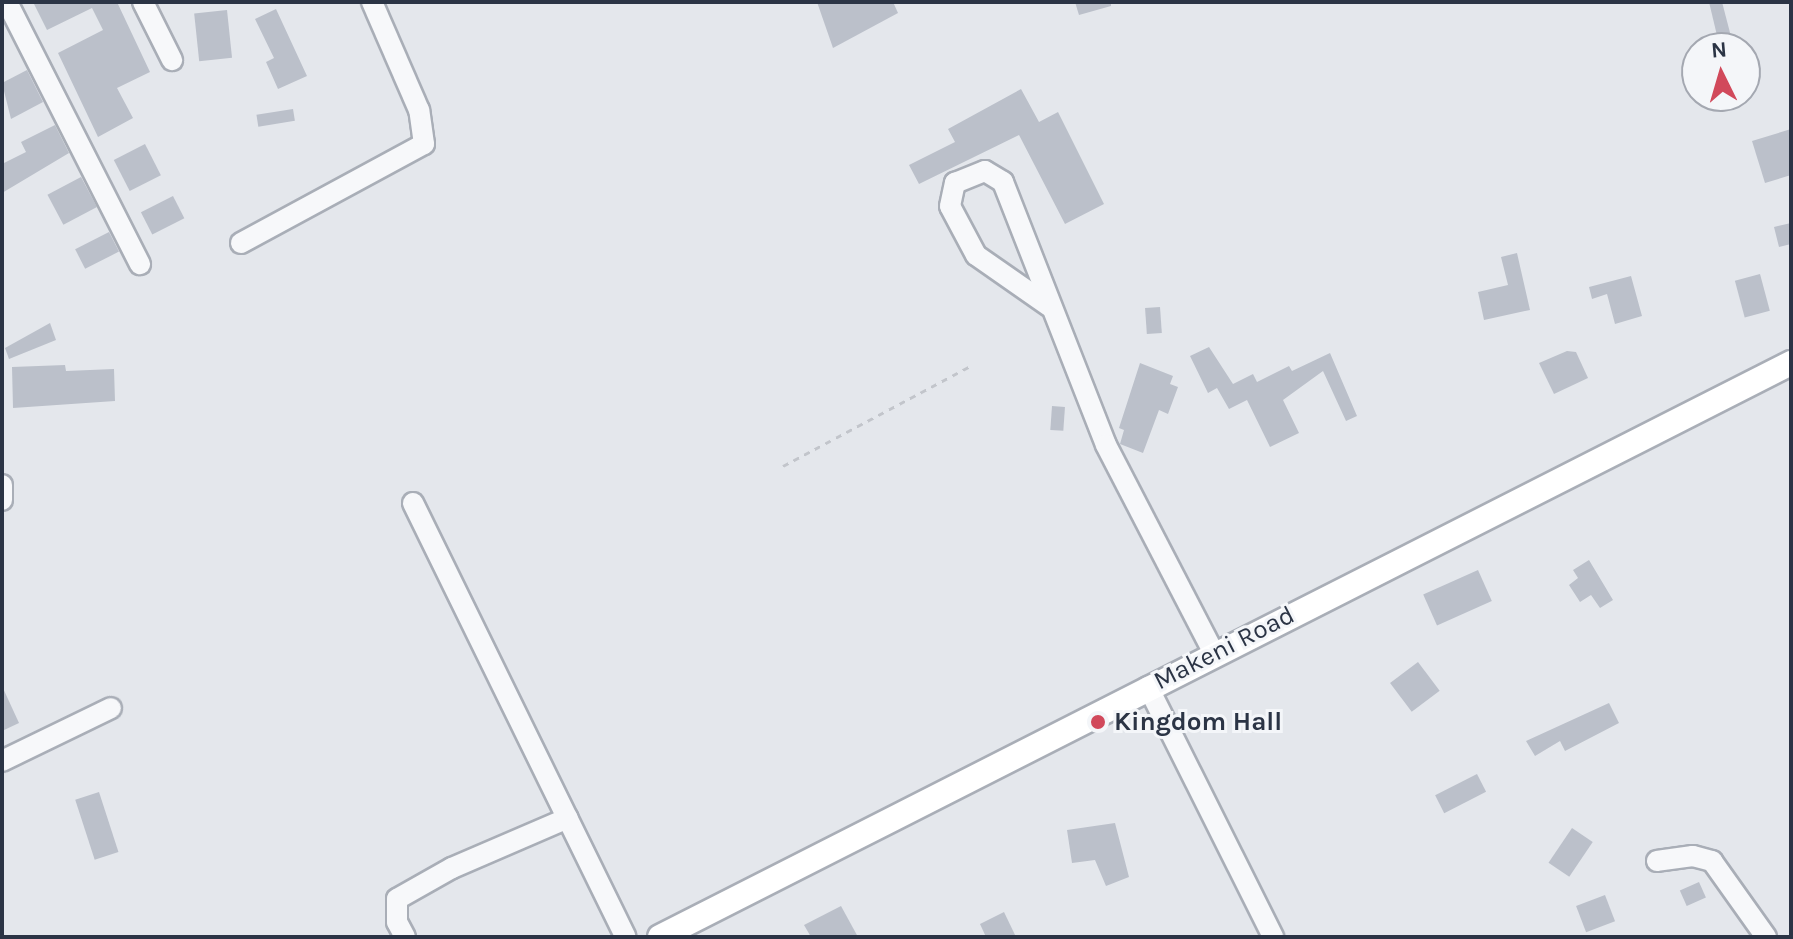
<!DOCTYPE html>
<style>
body{margin:0}
#map{position:relative;width:1793px;height:939px;overflow:hidden;background:#e4e7ec;font-family:Karla,sans-serif}
div>[style]{position:absolute}
.building>*{inset:0;background:#bbc0ca;transform-origin:0 0}
.path>*{height:3px;margin-top:-1.5px;transform-origin:0;background:repeating-linear-gradient(90deg,#c2c5cb 0 6px,transparent 0 12px)}
.roads{filter:drop-shadow(2px 0 #a9aeb7) drop-shadow(-2px 0 #a9aeb7) drop-shadow(0 2px #a9aeb7) drop-shadow(0 -2px #a9aeb7)}
.minor>*{height:20px;margin:-10px;padding:0 10px;transform-origin:10px;border-radius:10px;background:#f7f8fa}
.major>*{height:24px;margin:-12px;padding:0 12px;transform-origin:12px;border-radius:12px;background:#fff}
.dots>*{width:22px;height:22px;translate:-50% -50%;box-sizing:border-box;border:4px solid #f4f6f9;border-radius:50%}
span{translate:-50% -50%;white-space:nowrap;text-align:center;line-height:1.15;-webkit-text-stroke:6px #f4f6f9;paint-order:stroke}
.street-label{font-size:26px;color:#2b3445}
.poi-label{font-size:26px;color:#2b3445;font-weight:700}
.left{translate:0 -50%;text-align:left}
.frame{position:absolute;inset:0;border:4px solid #2b3445;pointer-events:none}
.north{position:absolute;left:1681px;top:32px;width:80px;height:80px;box-sizing:border-box;background:#f4f6f9;border:2px solid #a4a8b1;border-radius:50%;rotate:355deg;font-size:22px;font-weight:700;line-height:32px;text-align:center;color:#2b3445}
.north::after{content:'';display:block;margin:auto;width:28px;height:36px;background:#d1495b;clip-path:polygon(50% 0,100% 100%,50% 72%,0 100%)}
</style>
<div id="map">
<div class="building">
<div style="clip-path:polygon(33px 2px,117px 2px,150px 72px,117px 88px,133px 118px,98px 137px,58px 53px,103px 30px,92px 8px,47px 30px)"></div>
<div style="clip-path:polygon(817px 2px,893px 2px,898px 13px,833px 48px)"></div>
<div style="clip-path:polygon(1075px 2px,1111px 2px,1111px 6px,1079px 15px)"></div>
<div style="clip-path:polygon(1709px 2px,1722px 2px,1734px 48px,1720px 48px)"></div>
<div style="clip-path:polygon(276px 9px,307px 76px,278px 89px,266px 62px,274px 58px,255px 19px)"></div>
<div style="left:227px;top:10px;width:48px;height:33px;rotate:84deg"></div>
<div style="clip-path:polygon(27px 70px,43px 102px,11px 119px,2px 83px)"></div>
<div style="clip-path:polygon(1021px 89px,1039px 122px,1058px 112px,1104px 204px,1065px 224px,1019px 135px,919px 184px,909px 165px,955px 142px,948px 129px)"></div>
<div style="left:293px;top:109px;width:12px;height:37px;rotate:81deg"></div>
<div style="clip-path:polygon(55px 125px,69px 153px,2px 193px,2px 164px,26px 152px,21px 142px)"></div>
<div style="clip-path:polygon(1791px 129px,1791px 175px,1765px 183px,1752px 141px)"></div>
<div style="left:145px;top:144px;width:35px;height:35px;rotate:63deg"></div>
<div style="left:81px;top:177px;width:34px;height:38px;rotate:62deg"></div>
<div style="left:173px;top:196px;width:25px;height:36px;rotate:63deg"></div>
<div style="clip-path:polygon(1791px 223px,1791px 244px,1779px 247px,1774px 227px)"></div>
<div style="left:109px;top:232px;width:22px;height:38px;rotate:63deg"></div>
<div style="clip-path:polygon(1517px 253px,1530px 310px,1484px 320px,1478px 292px,1508px 285px,1501px 257px)"></div>
<div style="left:1760px;top:274px;width:38px;height:26px;rotate:75deg"></div>
<div style="clip-path:polygon(1631px 276px,1642px 316px,1615px 324px,1607px 294px,1592px 299px,1589px 287px)"></div>
<div style="left:1160px;top:307px;width:26px;height:15px;rotate:86deg"></div>
<div style="clip-path:polygon(50px 323px,56px 340px,9px 359px,5px 348px)"></div>
<div style="clip-path:polygon(1209px 347px,1233px 384px,1253px 374px,1257px 382px,1289px 366px,1292px 371px,1330px 353px,1357px 416px,1346px 421px,1323px 371px,1283px 400px,1299px 433px,1270px 447px,1247px 400px,1229px 409px,1217px 388px,1208px 393px,1190px 356px)"></div>
<div style="clip-path:polygon(1567px 351px,1576px 352px,1588px 378px,1554px 394px,1539px 363px)"></div>
<div style="clip-path:polygon(1140px 363px,1173px 376px,1170px 384px,1178px 387px,1168px 414px,1159px 410px,1143px 453px,1120px 444px,1124px 430px,1119px 428px)"></div>
<div style="clip-path:polygon(65px 365px,66px 371px,114px 369px,115px 401px,13px 408px,12px 367px)"></div>
<div style="left:1052px;top:406px;width:13px;height:24px;rotate:4deg"></div>
<div style="clip-path:polygon(1589px 560px,1613px 600px,1600px 608px,1591px 595px,1580px 602px,1569px 585px,1578px 578px,1573px 570px)"></div>
<div style="left:1478px;top:570px;width:34px;height:60px;rotate:66deg"></div>
<div style="left:1418px;top:662px;width:36px;height:35px;rotate:53deg"></div>
<div style="clip-path:polygon(2px 686px,19px 723px,2px 731px)"></div>
<div style="clip-path:polygon(1609px 703px,1619px 723px,1565px 751px,1560px 741px,1535px 756px,1526px 741px)"></div>
<div style="left:1477px;top:774px;width:20px;height:47px;rotate:63deg"></div>
<div style="left:99px;top:792px;width:63px;height:25px;rotate:72deg"></div>
<div style="clip-path:polygon(1115px 823px,1129px 877px,1106px 886px,1095px 860px,1072px 863px,1067px 830px)"></div>
<div style="left:1572px;top:828px;width:25px;height:42px;rotate:34deg"></div>
<div style="left:1699px;top:882px;width:17px;height:21px;rotate:66deg"></div>
<div style="left:1605px;top:895px;width:28px;height:31px;rotate:69deg"></div>
<div style="clip-path:polygon(841px 906px,858px 937px,811px 937px,804px 925px)"></div>
<div style="clip-path:polygon(1004px 912px,1016px 937px,986px 937px,980px 924px)"></div>
</div>
<div class="path">
<div style="left:783px;top:466px;width:214px;rotate:-28.1deg"></div>
</div>
<div class="roads">
<div class="minor">
<div style="left:7px;top:2px;width:294px;rotate:63.1deg"></div>
<div style="left:143px;top:2px;width:65px;rotate:63.4deg"></div>
<div style="left:241px;top:243px;width:208px;rotate:-28.4deg"></div>
<div style="left:424px;top:144px;width:34px;rotate:-98deg"></div>
<div style="left:419px;top:110px;width:118px;rotate:-113.5deg"></div>
<div style="left:1049px;top:306px;width:89px;rotate:-145.1deg"></div>
<div style="left:976px;top:255px;width:55px;rotate:-118deg"></div>
<div style="left:950px;top:206px;width:24px;rotate:-78deg"></div>
<div style="left:955px;top:183px;width:32px;rotate:-22deg"></div>
<div style="left:985px;top:171px;width:21px;rotate:31deg"></div>
<div style="left:1003px;top:182px;width:282px;rotate:68.6deg"></div>
<div style="left:1106px;top:445px;width:234px;rotate:62.6deg"></div>
<div style="left:2px;top:485px;width:15px;rotate:90deg"></div>
<div style="left:413px;top:503px;width:483px;rotate:63.9deg"></div>
<div style="left:1148px;top:687px;width:280px;rotate:63.4deg"></div>
<div style="left:2px;top:761px;width:121px;rotate:-25.9deg"></div>
<div style="left:1657px;top:861px;width:36px;rotate:-8deg"></div>
<div style="left:1693px;top:856px;width:20px;rotate:15deg"></div>
<div style="left:1712px;top:861px;width:93px;rotate:54.6deg"></div>
<div style="left:405px;top:937px;width:17px;rotate:-118deg"></div>
<div style="left:397px;top:922px;width:23px;rotate:-90deg"></div>
<div style="left:397px;top:899px;width:63px;rotate:-29.4deg"></div>
<div style="left:452px;top:868px;width:126px;rotate:-23.3deg"></div>
</div>
<div class="major">
<div style="left:660px;top:937px;width:1268px;rotate:-26.91deg"></div>
</div>
</div>
<div class="dots">
<div style="left:1098px;top:722px;background:#d1495b"></div>
</div>
<div class="street-label">
<span style="left:1224px;top:648px;rotate:-27deg">Makeni Road</span>
</div>
<div class="poi-label">
<span class="left" style="left:1114px;top:722px">Kingdom Hall</span>
</div>
<div class="frame"></div>
<div class="north">N</div>
</div>
